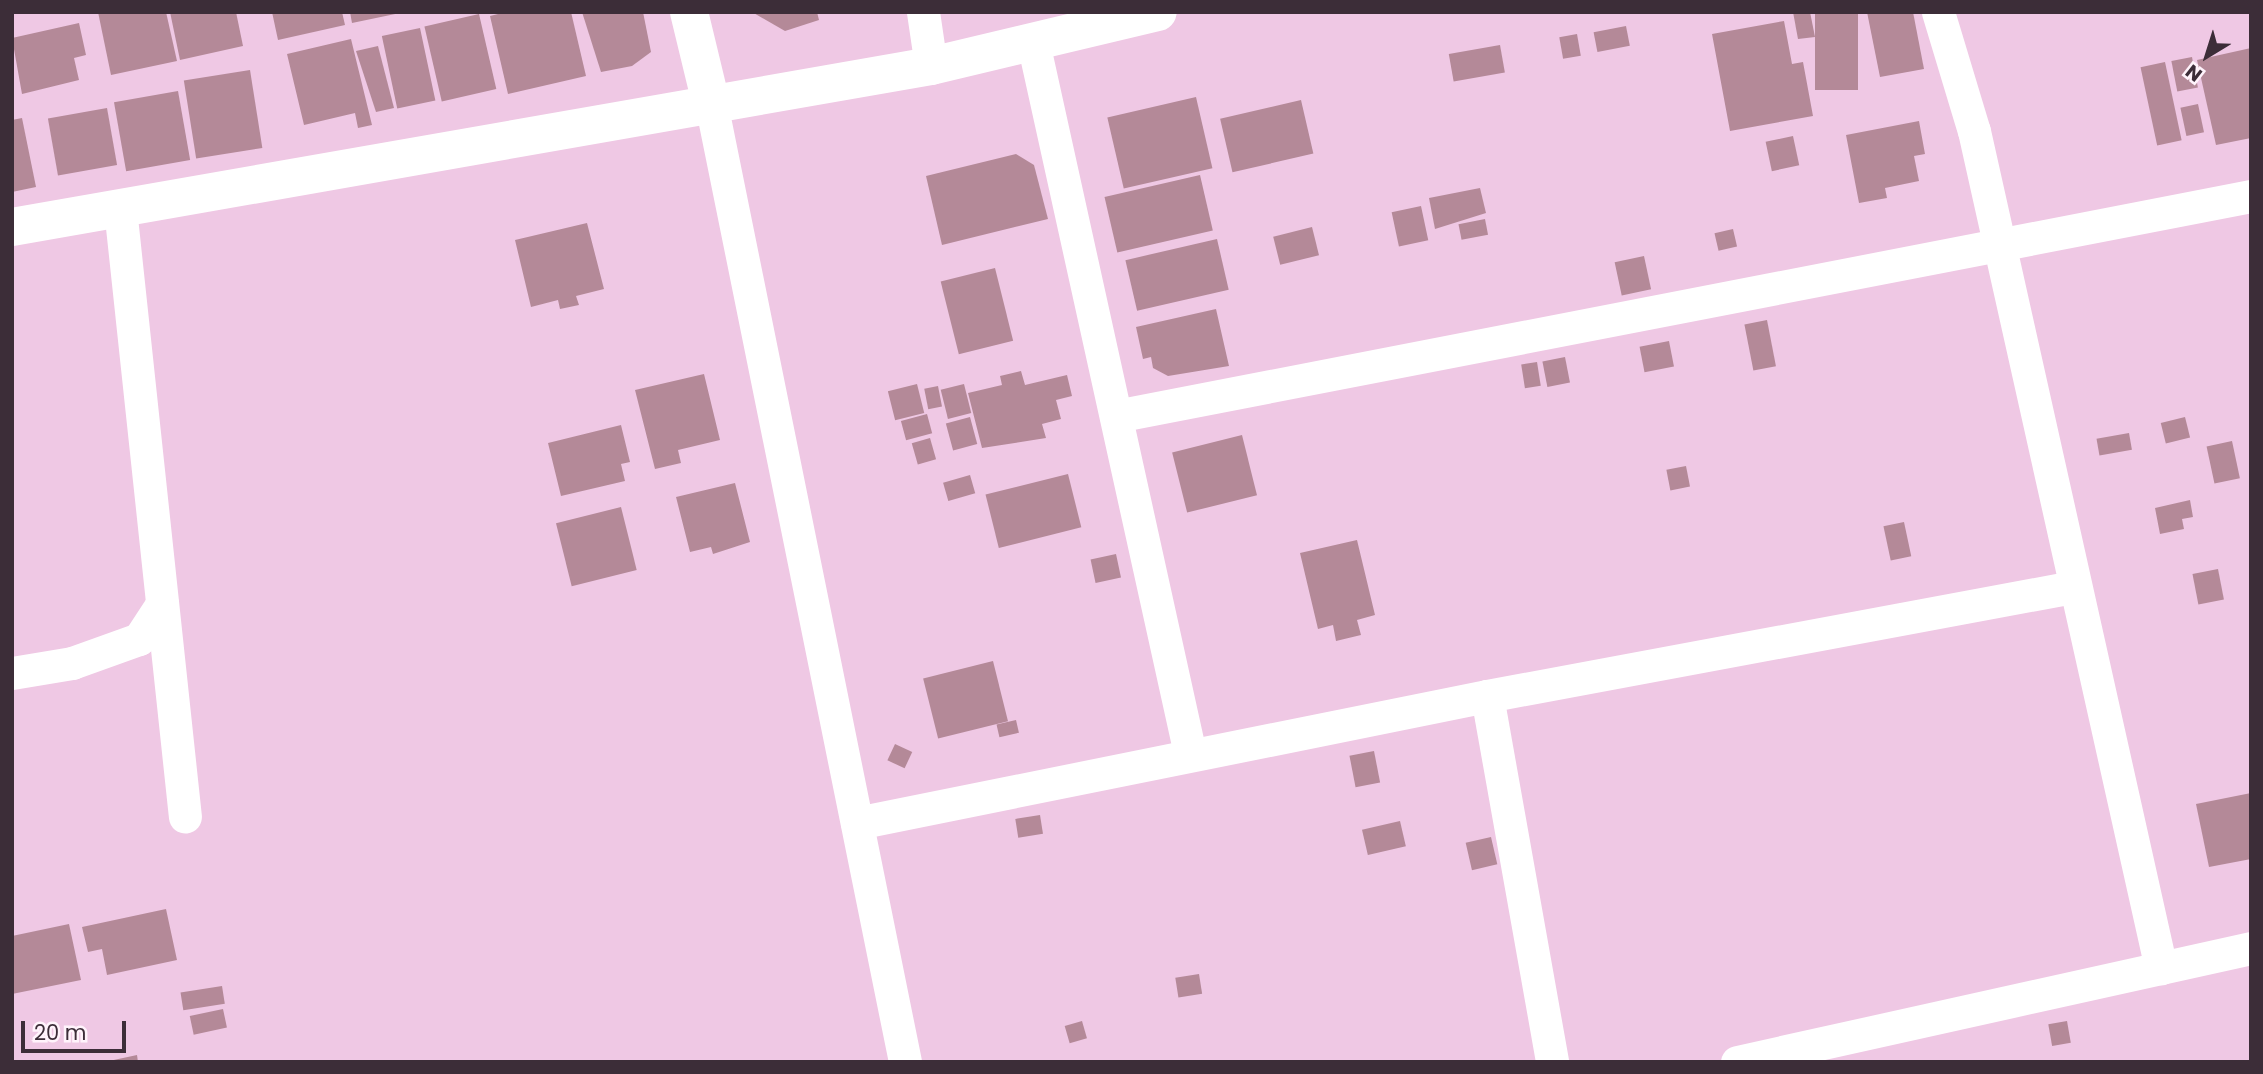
<!DOCTYPE html>
<style>
body{margin:0}
#map{position:relative;width:2263px;height:1074px;overflow:hidden;background:#efc8e4;font-family:Poppins,sans-serif}
div>[style]{position:absolute}
.building>*{inset:0;background:#b48998;transform-origin:0 0}
.minor>*{height:33px;margin:-16.5px;padding:0 16.5px;transform-origin:16.5px;border-radius:16.5px;background:#fff}
.tertiary>*{height:38px;margin:-19px;padding:0 19px;transform-origin:19px;border-radius:19px;background:#fff}
span{translate:-50% -50%;white-space:nowrap;text-align:center;line-height:1.15;-webkit-text-stroke:7px #fff3fb;paint-order:stroke}
.frame{position:absolute;inset:0;border:14px solid #3c2d38;pointer-events:none}
.north{position:absolute;left:2172px;top:21px;width:70px;height:70px;-webkit-text-stroke:5px #fff3fb;paint-order:stroke;rotate:218deg;font-size:19px;font-weight:700;line-height:28px;text-align:center;color:#3c2d38}
.north::after{content:'';display:block;margin:auto;width:24px;height:32px;background:#3c2d38;clip-path:polygon(50% 0,100% 100%,50% 72%,0 100%)}
.scale{position:absolute;left:21px;top:1021px;width:105px;height:32px;box-sizing:border-box;border:4px solid #3c2d38;border-top:0;padding-left:9px;font-size:21px;line-height:24px;white-space:nowrap;color:#3c2d38;-webkit-text-stroke:5px #fff3fb;paint-order:stroke}
</style>
<div id="map">
<div class="building">
<div style="clip-path:polygon(98px 12px,166px 12px,177px 61px,111px 75px)"></div>
<div style="clip-path:polygon(170px 12px,236px 12px,243px 46px,180px 60px)"></div>
<div style="clip-path:polygon(272px 12px,342px 12px,345px 25px,278px 40px)"></div>
<div style="clip-path:polygon(350px 12px,399px 12px,400px 13px,352px 23px)"></div>
<div style="clip-path:polygon(506px 12px,571px 12px,586px 76px,508px 94px,490px 16px)"></div>
<div style="clip-path:polygon(582px 12px,643px 12px,651px 52px,632px 66px,601px 72px)"></div>
<div style="clip-path:polygon(752px 12px,817px 12px,819px 20px,785px 31px)"></div>
<div style="clip-path:polygon(1793px 12px,1810px 12px,1815px 37px,1798px 39px)"></div>
<div style="left:1815px;top:12px;width:43px;height:78px"></div>
<div style="clip-path:polygon(1867px 12px,1913px 12px,1924px 69px,1880px 77px)"></div>
<div style="left:479px;top:14px;width:77px;height:56px;rotate:77deg"></div>
<div style="clip-path:polygon(1784px 21px,1792px 64px,1803px 62px,1813px 116px,1730px 131px,1712px 34px)"></div>
<div style="clip-path:polygon(79px 23px,86px 55px,74px 58px,79px 80px,22px 94px,12px 38px)"></div>
<div style="left:1626px;top:26px;width:20px;height:33px;rotate:79deg"></div>
<div style="left:420px;top:28px;width:74px;height:39px;rotate:78deg"></div>
<div style="left:1577px;top:34px;width:22px;height:18px;rotate:80deg"></div>
<div style="clip-path:polygon(351px 39px,372px 125px,358px 128px,355px 113px,304px 125px,287px 54px)"></div>
<div style="left:1500px;top:45px;width:28px;height:52px;rotate:80deg"></div>
<div style="clip-path:polygon(378px 46px,394px 108px,376px 112px,356px 51px)"></div>
<div style="clip-path:polygon(2251px 48px,2251px 138px,2216px 145px,2197px 60px)"></div>
<div style="left:2192px;top:57px;width:31px;height:21px;rotate:79deg"></div>
<div style="left:2165px;top:62px;width:80px;height:25px;rotate:78deg"></div>
<div style="left:250px;top:70px;width:79px;height:67px;rotate:81deg"></div>
<div style="left:178px;top:91px;width:70px;height:65px;rotate:80deg"></div>
<div style="left:1196px;top:97px;width:73px;height:91px;rotate:77deg"></div>
<div style="left:1301px;top:100px;width:55px;height:83px;rotate:77deg"></div>
<div style="left:2198px;top:104px;width:29px;height:18px;rotate:78deg"></div>
<div style="left:107px;top:108px;width:58px;height:60px;rotate:80deg"></div>
<div style="clip-path:polygon(22px 118px,36px 187px,12px 192px,12px 120px)"></div>
<div style="clip-path:polygon(1919px 121px,1925px 154px,1914px 156px,1919px 181px,1885px 188px,1887px 198px,1859px 203px,1846px 135px)"></div>
<div style="left:1793px;top:136px;width:30px;height:28px;rotate:78deg"></div>
<div style="clip-path:polygon(1016px 154px,1034px 165px,1048px 219px,942px 245px,926px 176px)"></div>
<div style="left:1200px;top:175px;width:57px;height:98px;rotate:77deg"></div>
<div style="clip-path:polygon(1480px 188px,1486px 213px,1435px 229px,1429px 198px)"></div>
<div style="left:1421px;top:206px;width:35px;height:30px;rotate:78deg"></div>
<div style="left:1485px;top:219px;width:16px;height:27px;rotate:79deg"></div>
<div style="clip-path:polygon(587px 223px,604px 289px,576px 296px,579px 305px,560px 309px,558px 300px,531px 307px,515px 240px)"></div>
<div style="left:1312px;top:227px;width:29px;height:40px;rotate:76deg"></div>
<div style="left:1733px;top:229px;width:18px;height:19px;rotate:77deg"></div>
<div style="left:1217px;top:239px;width:52px;height:94px;rotate:77deg"></div>
<div style="left:1644px;top:256px;width:34px;height:30px;rotate:78deg"></div>
<div style="left:995px;top:268px;width:75px;height:56px;rotate:76deg"></div>
<div style="clip-path:polygon(1216px 309px,1229px 366px,1168px 376px,1153px 368px,1151px 357px,1143px 359px,1136px 327px)"></div>
<div style="left:1767px;top:320px;width:47px;height:23px;rotate:79deg"></div>
<div style="left:1669px;top:341px;width:26px;height:30px;rotate:79deg"></div>
<div style="left:1565px;top:357px;width:26px;height:23px;rotate:79deg"></div>
<div style="left:1537px;top:362px;width:24px;height:16px;rotate:81deg"></div>
<div style="clip-path:polygon(1021px 371px,1025px 385px,1067px 375px,1072px 396px,1056px 400px,1061px 419px,1042px 424px,1046px 438px,982px 448px,968px 393px,1002px 385px,1000px 376px)"></div>
<div style="clip-path:polygon(704px 374px,720px 440px,678px 450px,681px 463px,655px 469px,635px 390px)"></div>
<div style="left:917px;top:384px;width:30px;height:30px;rotate:76deg"></div>
<div style="left:964px;top:384px;width:30px;height:24px;rotate:76deg"></div>
<div style="left:938px;top:386px;width:21px;height:14px;rotate:79deg"></div>
<div style="left:927px;top:414px;width:20px;height:27px;rotate:75deg"></div>
<div style="left:970px;top:417px;width:28px;height:25px;rotate:75deg"></div>
<div style="left:2185px;top:417px;width:21px;height:25px;rotate:76deg"></div>
<div style="clip-path:polygon(621px 425px,630px 462px,621px 464px,625px 481px,561px 496px,548px 443px)"></div>
<div style="left:2129px;top:433px;width:17px;height:33px;rotate:80deg"></div>
<div style="left:1242px;top:435px;width:62px;height:72px;rotate:76deg"></div>
<div style="left:930px;top:438px;width:22px;height:19px;rotate:74deg"></div>
<div style="left:2232px;top:441px;width:38px;height:26px;rotate:78deg"></div>
<div style="left:1686px;top:466px;width:21px;height:20px;rotate:79deg"></div>
<div style="left:1068px;top:474px;width:55px;height:85px;rotate:76deg"></div>
<div style="left:970px;top:475px;width:19px;height:28px;rotate:74deg"></div>
<div style="clip-path:polygon(735px 483px,750px 542px,713px 554px,711px 547px,690px 552px,676px 497px)"></div>
<div style="clip-path:polygon(2190px 500px,2193px 517px,2182px 519px,2184px 529px,2160px 534px,2155px 508px)"></div>
<div style="left:621px;top:507px;width:65px;height:67px;rotate:76deg"></div>
<div style="left:1904px;top:522px;width:35px;height:21px;rotate:78deg"></div>
<div style="clip-path:polygon(1357px 540px,1375px 615px,1357px 620px,1361px 635px,1336px 641px,1333px 625px,1318px 629px,1300px 553px)"></div>
<div style="left:1116px;top:554px;width:24px;height:26px;rotate:78deg"></div>
<div style="left:2218px;top:569px;width:31px;height:26px;rotate:79deg"></div>
<div style="left:993px;top:661px;width:62px;height:72px;rotate:76deg"></div>
<div style="left:1016px;top:720px;width:13px;height:20px;rotate:77deg"></div>
<div style="left:895px;top:744px;width:19px;height:18px;rotate:25deg"></div>
<div style="left:1374px;top:751px;width:32px;height:25px;rotate:79deg"></div>
<div style="clip-path:polygon(2251px 793px,2251px 859px,2209px 867px,2196px 804px)"></div>
<div style="left:1040px;top:815px;width:19px;height:25px;rotate:81deg"></div>
<div style="left:1400px;top:821px;width:26px;height:39px;rotate:77deg"></div>
<div style="left:1491px;top:837px;width:28px;height:26px;rotate:77deg"></div>
<div style="clip-path:polygon(166px 909px,177px 960px,107px 975px,102px 949px,88px 952px,82px 927px)"></div>
<div style="clip-path:polygon(69px 924px,81px 980px,12px 994px,12px 936px)"></div>
<div style="left:1199px;top:974px;width:20px;height:24px;rotate:81deg"></div>
<div style="left:222px;top:986px;width:18px;height:42px;rotate:81deg"></div>
<div style="left:223px;top:1009px;width:19px;height:34px;rotate:78deg"></div>
<div style="left:1082px;top:1021px;width:18px;height:18px;rotate:74deg"></div>
<div style="left:2067px;top:1021px;width:22px;height:19px;rotate:80deg"></div>
<div style="clip-path:polygon(137px 1055px,138px 1062px,109px 1062px,109px 1061px)"></div>
</div>
<div class="minor">
<div style="left:923px;top:12px;width:55px;rotate:81.6deg"></div>
<div style="left:1938px;top:12px;width:124px;rotate:73.2deg"></div>
<div style="left:1974px;top:131px;width:858px;rotate:77.41deg"></div>
<div style="left:1033px;top:42px;width:724px;rotate:77.56deg"></div>
<div style="left:711px;top:103px;width:978px;rotate:78.56deg"></div>
<div style="left:120px;top:208px;width:612px;rotate:83.91deg"></div>
<div style="left:1116px;top:416px;width:1156px;rotate:-10.97deg"></div>
<div style="left:12px;top:673px;width:61px;rotate:-9.5deg"></div>
<div style="left:72px;top:663px;width:71px;rotate:-19.7deg"></div>
<div style="left:139px;top:639px;width:42px;rotate:-56.7deg"></div>
<div style="left:1487px;top:696px;width:372px;rotate:79.9deg"></div>
<div style="left:857px;top:823px;width:643px;rotate:-11.4deg"></div>
<div style="left:1487px;top:696px;width:596px;rotate:-10.54deg"></div>
<div style="left:1737px;top:1062px;width:526px;rotate:-12.51deg"></div>
</div>
<div class="tertiary">
<div style="left:689px;top:12px;width:94px;rotate:76.4deg"></div>
<div style="left:12px;top:227px;width:933px;rotate:-9.94deg"></div>
<div style="left:931px;top:66px;width:233px;rotate:-13.4deg"></div>
</div>
<div class="frame"></div>
<div class="north">N</div>
<div class="scale">20 m</div>
</div>
